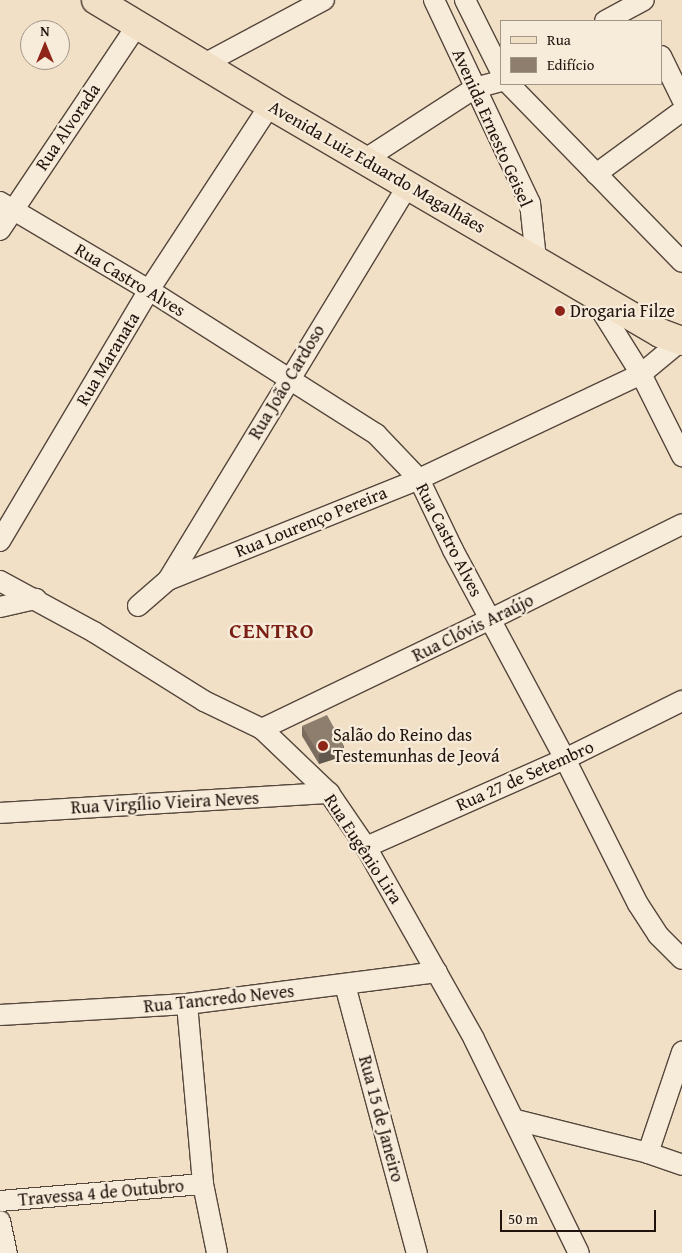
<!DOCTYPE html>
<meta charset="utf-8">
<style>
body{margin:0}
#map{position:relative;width:682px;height:1253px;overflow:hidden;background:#f2e0c6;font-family:"Gentium Book Plus",serif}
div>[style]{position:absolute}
.roads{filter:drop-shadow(1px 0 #55473c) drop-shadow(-1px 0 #55473c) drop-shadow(0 1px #55473c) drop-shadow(0 -1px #55473c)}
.street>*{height:20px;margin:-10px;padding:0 10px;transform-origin:10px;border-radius:10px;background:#f7ebda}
.primary>*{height:28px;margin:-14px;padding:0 14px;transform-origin:14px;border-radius:14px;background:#f2e0c6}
.wall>*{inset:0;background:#7a6c5f}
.shaded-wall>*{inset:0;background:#63584d}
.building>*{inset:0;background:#8e7e6e}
.dots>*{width:14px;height:14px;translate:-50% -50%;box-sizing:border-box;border:2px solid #f7ebda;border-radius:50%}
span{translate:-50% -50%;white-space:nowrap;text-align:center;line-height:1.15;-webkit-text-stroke:4.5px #f7ebda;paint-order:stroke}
.street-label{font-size:18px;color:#21140e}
.poi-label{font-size:18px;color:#21140e}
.left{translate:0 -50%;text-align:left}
.district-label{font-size:22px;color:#7a1f14;font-weight:700;letter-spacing:1px}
.legend{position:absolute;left:500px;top:20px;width:162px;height:65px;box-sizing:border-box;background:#f7ebda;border:1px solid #a19588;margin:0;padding:6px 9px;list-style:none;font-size:15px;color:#21140e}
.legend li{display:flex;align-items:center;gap:10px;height:25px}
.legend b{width:25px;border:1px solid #a19588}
.north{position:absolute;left:20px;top:20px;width:50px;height:50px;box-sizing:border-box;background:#f7ebda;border:1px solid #a19588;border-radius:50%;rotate:0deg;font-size:14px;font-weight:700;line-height:20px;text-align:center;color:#21140e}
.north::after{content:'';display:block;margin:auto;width:18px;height:22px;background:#8f2418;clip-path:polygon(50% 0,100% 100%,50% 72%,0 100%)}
.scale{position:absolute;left:500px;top:1210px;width:156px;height:22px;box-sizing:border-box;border:2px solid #21140e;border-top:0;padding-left:6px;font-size:15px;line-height:18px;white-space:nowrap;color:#21140e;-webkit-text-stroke:4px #f7ebda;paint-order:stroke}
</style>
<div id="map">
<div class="roads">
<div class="street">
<div style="left:434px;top:0;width:225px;rotate:64.7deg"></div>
<div style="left:530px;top:203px;width:56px;rotate:83.9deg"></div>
<div style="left:465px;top:0;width:80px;rotate:63.4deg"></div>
<div style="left:605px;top:21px;width:44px;rotate:-28.3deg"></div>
<div style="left:661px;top:56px;width:48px;rotate:64deg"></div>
<div style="left:204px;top:64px;width:136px;rotate:-28.1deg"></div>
<div style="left:509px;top:84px;width:248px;rotate:45.8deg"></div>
<div style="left:364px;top:160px;width:132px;rotate:-33deg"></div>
<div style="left:475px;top:88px;width:27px;rotate:-15deg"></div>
<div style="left:596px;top:174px;width:107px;rotate:-36.2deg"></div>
<div style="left:0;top:202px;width:173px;rotate:30.6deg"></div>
<div style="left:149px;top:290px;width:269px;rotate:32.4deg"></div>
<div style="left:376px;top:434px;width:62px;rotate:46.3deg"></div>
<div style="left:419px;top:479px;width:79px;rotate:64.4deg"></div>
<div style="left:453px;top:550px;width:237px;rotate:61.8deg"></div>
<div style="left:565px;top:759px;width:162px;rotate:63.3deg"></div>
<div style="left:638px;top:904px;width:37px;rotate:57deg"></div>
<div style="left:658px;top:935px;width:34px;rotate:45deg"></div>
<div style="left:0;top:230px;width:247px;rotate:-56.2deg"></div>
<div style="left:591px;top:294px;width:94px;rotate:58deg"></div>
<div style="left:641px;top:374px;width:92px;rotate:63.4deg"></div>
<div style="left:0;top:541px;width:292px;rotate:-59.3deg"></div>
<div style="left:149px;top:290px;width:221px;rotate:-56.8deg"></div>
<div style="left:168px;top:580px;width:461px;rotate:-58.7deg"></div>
<div style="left:0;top:581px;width:107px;rotate:28.5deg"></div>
<div style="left:94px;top:632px;width:130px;rotate:32.1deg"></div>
<div style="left:204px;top:701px;width:64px;rotate:25.8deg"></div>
<div style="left:262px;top:729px;width:93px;rotate:43.7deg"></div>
<div style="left:329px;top:793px;width:65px;rotate:55.6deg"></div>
<div style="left:366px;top:847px;width:220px;rotate:60.6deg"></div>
<div style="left:474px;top:1039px;width:238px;rotate:63.9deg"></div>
<div style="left:138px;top:606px;width:40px;rotate:-41deg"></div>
<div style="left:168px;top:580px;width:271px;rotate:-21.9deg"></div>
<div style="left:419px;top:479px;width:246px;rotate:-25.3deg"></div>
<div style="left:641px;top:374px;width:53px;rotate:-39.7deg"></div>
<div style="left:0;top:607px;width:37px;rotate:-13deg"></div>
<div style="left:262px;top:729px;width:254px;rotate:-25.7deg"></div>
<div style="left:491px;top:619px;width:213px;rotate:-26.4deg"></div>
<div style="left:0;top:813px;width:330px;rotate:-3.5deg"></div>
<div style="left:366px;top:847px;width:218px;rotate:-23.9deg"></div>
<div style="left:565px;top:759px;width:131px;rotate:-26.4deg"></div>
<div style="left:345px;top:985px;width:278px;rotate:75deg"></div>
<div style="left:187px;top:1004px;width:181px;rotate:84.9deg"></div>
<div style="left:203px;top:1184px;width:70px;rotate:78.5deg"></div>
<div style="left:0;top:1015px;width:187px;rotate:-3.4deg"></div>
<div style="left:187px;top:1004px;width:252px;rotate:-7.3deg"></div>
<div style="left:516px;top:1120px;width:136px;rotate:14deg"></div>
<div style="left:648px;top:1153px;width:36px;rotate:19deg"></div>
<div style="left:648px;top:1153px;width:107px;rotate:-71.4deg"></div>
<div style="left:0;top:1201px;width:204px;rotate:-4.8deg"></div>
<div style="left:0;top:1221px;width:33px;rotate:78deg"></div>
</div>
<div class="primary">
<div style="left:96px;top:0;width:203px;rotate:31.1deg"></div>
<div style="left:270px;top:105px;width:452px;rotate:30.3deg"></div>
<div style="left:660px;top:333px;width:23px;rotate:20deg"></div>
</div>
</div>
<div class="wall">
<div style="clip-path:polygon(302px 726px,344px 756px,319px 764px,302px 736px)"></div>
</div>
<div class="shaded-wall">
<div style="clip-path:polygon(344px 746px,344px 756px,319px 764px,319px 754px)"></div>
</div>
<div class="building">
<div style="clip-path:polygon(327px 715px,344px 746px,319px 754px,302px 726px)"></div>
</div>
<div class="dots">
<div style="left:560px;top:311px;background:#8f2418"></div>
<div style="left:323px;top:746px;background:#8f2418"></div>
</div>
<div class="street-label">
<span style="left:68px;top:127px;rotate:-56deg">Rua Alvorada</span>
<span style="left:492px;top:128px;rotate:66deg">Avenida Ernesto Geisel</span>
<span style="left:377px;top:167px;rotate:30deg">Avenida Luiz Eduardo Magalhães</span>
<span style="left:130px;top:280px;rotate:31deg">Rua Castro Alves</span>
<span style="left:108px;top:359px;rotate:-59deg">Rua Maranata</span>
<span style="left:287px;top:382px;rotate:-59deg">Rua João Cardoso</span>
<span style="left:311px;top:522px;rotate:-22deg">Rua Lourenço Pereira</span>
<span style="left:449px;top:540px;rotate:63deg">Rua Castro Alves</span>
<span style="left:473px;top:628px;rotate:-26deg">Rua Clóvis Araújo</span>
<span style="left:525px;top:776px;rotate:-24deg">Rua 27 de Setembro</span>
<span style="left:165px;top:803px;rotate:-3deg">Rua Virgílio Vieira Neves</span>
<span style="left:363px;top:849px;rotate:57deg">Rua Eugênio Lira</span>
<span style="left:219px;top:999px;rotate:-6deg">Rua Tancredo Neves</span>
<span style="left:381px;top:1119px;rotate:75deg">Rua 15 de Janeiro</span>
<span style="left:101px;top:1193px;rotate:-5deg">Travessa 4 de Outubro</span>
</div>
<div class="poi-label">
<span class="left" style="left:570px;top:311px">Drogaria Filze</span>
<span class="left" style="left:333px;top:746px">Salão do Reino das<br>Testemunhas de Jeová</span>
</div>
<div class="district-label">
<span style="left:272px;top:631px">CENTRO</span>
</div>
<ul class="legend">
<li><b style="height:6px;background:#f2e0c6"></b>Rua</li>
<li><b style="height:14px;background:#8e7e6e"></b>Edifício</li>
</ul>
<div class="north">N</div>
<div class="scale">50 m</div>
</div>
